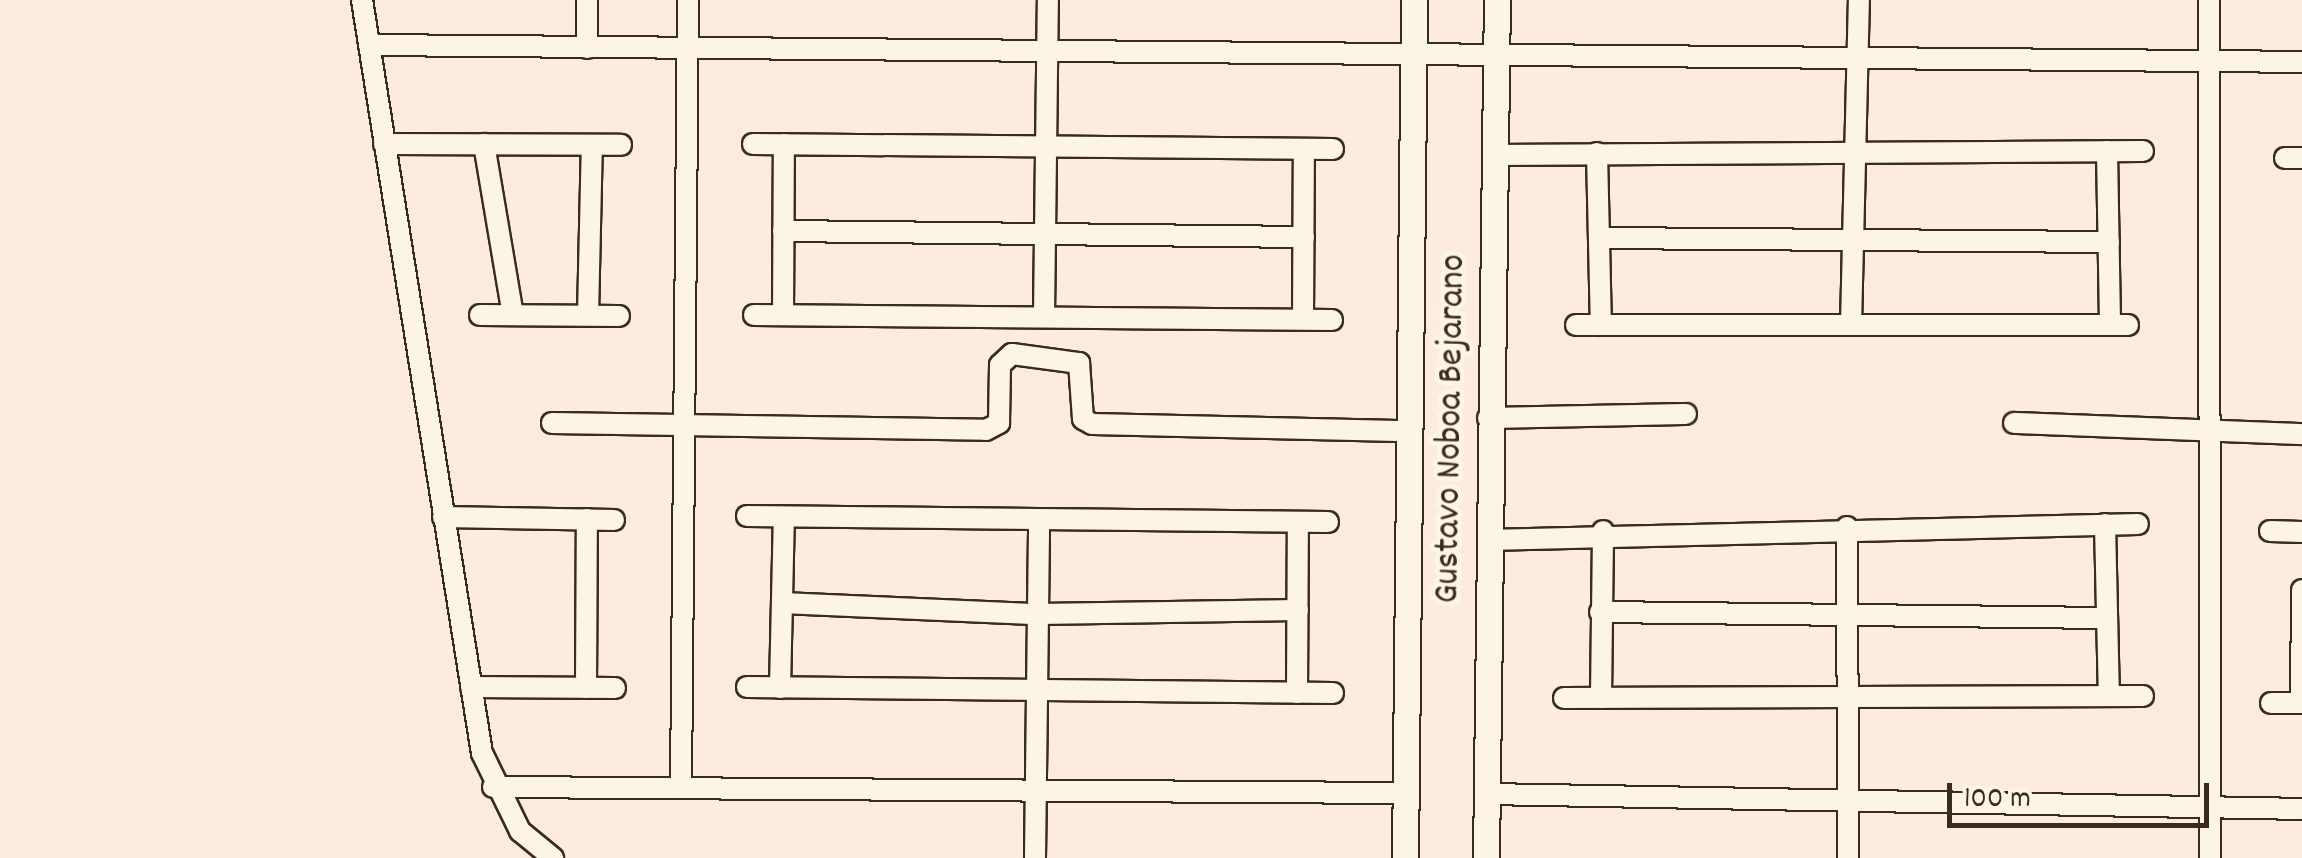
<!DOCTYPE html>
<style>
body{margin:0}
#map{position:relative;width:2302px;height:858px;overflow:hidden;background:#fdebdd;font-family:Dekko,sans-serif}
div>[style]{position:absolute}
.roads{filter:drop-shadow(2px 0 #3b2a1e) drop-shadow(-2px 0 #3b2a1e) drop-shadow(0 2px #3b2a1e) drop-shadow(0 -2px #3b2a1e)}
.minor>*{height:20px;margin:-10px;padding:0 10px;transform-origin:10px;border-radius:10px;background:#fcf5e5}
.tertiary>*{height:25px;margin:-12.5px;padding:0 12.5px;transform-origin:12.5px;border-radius:12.5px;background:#fcf5e5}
span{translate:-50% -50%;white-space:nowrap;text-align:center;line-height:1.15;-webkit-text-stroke:10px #fcf5e5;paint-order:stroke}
.street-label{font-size:38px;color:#3b2a1e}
.scale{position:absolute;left:1947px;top:783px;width:262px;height:45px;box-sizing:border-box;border:5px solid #3b2a1e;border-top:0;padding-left:12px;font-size:30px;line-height:35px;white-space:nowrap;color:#3b2a1e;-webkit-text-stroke:8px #fcf5e5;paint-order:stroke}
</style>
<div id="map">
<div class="roads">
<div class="minor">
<div style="left:362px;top:0;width:763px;rotate:80.95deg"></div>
<div style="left:482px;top:753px;width:87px;rotate:64deg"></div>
<div style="left:520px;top:831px;width:43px;rotate:39.3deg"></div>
<div style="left:2209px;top:0;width:858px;rotate:89.93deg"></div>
<div style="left:369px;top:45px;width:1933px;rotate:0.5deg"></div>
<div style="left:587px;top:48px;width:48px;rotate:-90deg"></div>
<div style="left:384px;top:144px;width:237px;rotate:0.2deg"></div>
<div style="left:484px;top:144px;width:173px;rotate:80.4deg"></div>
<div style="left:753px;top:144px;width:580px;rotate:0.49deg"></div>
<div style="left:2107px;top:151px;width:173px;rotate:89deg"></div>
<div style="left:1597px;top:153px;width:172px;rotate:88.7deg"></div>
<div style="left:1494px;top:155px;width:649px;rotate:-0.35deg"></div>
<div style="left:2285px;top:158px;width:17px"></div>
<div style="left:783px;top:231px;width:521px;rotate:0.66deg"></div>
<div style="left:1599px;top:238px;width:510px;rotate:0.45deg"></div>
<div style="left:480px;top:315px;width:139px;rotate:0.4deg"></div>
<div style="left:588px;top:315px;width:170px;rotate:-88.7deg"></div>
<div style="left:754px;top:315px;width:578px;rotate:0.5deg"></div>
<div style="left:783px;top:315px;width:171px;rotate:-89.7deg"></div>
<div style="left:1044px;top:317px;width:317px;rotate:-89.3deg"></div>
<div style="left:1303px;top:319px;width:170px;rotate:-89.7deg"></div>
<div style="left:1851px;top:324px;width:324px;rotate:-88.6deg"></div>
<div style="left:1576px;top:325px;width:552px"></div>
<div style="left:1488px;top:418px;width:198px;rotate:-1.2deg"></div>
<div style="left:552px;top:423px;width:434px;rotate:0.9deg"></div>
<div style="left:986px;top:430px;width:15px;rotate:-28deg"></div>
<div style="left:999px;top:423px;width:58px;rotate:-89deg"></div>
<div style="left:1000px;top:365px;width:16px;rotate:-43deg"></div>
<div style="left:1012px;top:354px;width:68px;rotate:7.7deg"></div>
<div style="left:1079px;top:363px;width:56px;rotate:85.9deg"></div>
<div style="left:1083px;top:419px;width:10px;rotate:29deg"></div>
<div style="left:1092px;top:424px;width:318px;rotate:1.3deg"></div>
<div style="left:2014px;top:423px;width:288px;rotate:2.2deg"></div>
<div style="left:747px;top:516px;width:581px;rotate:0.59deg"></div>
<div style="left:443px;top:517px;width:171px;rotate:1deg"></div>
<div style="left:2105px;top:524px;width:172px;rotate:88.7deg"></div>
<div style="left:1847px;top:527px;width:331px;rotate:89.8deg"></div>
<div style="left:2270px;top:531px;width:32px;rotate:2deg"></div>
<div style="left:1488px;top:540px;width:650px;rotate:-1.41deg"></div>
<div style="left:782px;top:603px;width:256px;rotate:2.5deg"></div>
<div style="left:1038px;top:614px;width:260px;rotate:-0.9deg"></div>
<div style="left:1600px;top:612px;width:507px;rotate:0.68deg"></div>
<div style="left:471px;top:687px;width:144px;rotate:0.4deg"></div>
<div style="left:747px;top:687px;width:586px;rotate:0.59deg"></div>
<div style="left:586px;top:688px;width:169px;rotate:-89.7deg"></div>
<div style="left:780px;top:688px;width:171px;rotate:-88.7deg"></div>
<div style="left:1297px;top:693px;width:171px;rotate:-89.7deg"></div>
<div style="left:1564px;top:698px;width:579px;rotate:-0.2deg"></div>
<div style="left:1601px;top:698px;width:167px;rotate:-89.3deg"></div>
<div style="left:2271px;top:703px;width:31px"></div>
<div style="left:2301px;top:703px;width:113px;rotate:-89.5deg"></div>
<div style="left:493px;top:787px;width:913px;rotate:0.38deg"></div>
<div style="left:681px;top:788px;width:788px;rotate:-89.49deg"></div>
<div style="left:1487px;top:794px;width:815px;rotate:1.05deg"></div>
<div style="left:1035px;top:858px;width:336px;rotate:-89.3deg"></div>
</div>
<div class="tertiary">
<div style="left:1405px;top:858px;width:858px;rotate:-89.4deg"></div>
<div style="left:1486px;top:858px;width:858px;rotate:-89.27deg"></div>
</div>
</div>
<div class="street-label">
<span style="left:1452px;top:429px;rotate:-89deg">Gustavo Noboa Bejarano</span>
</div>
<div class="scale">100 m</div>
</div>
